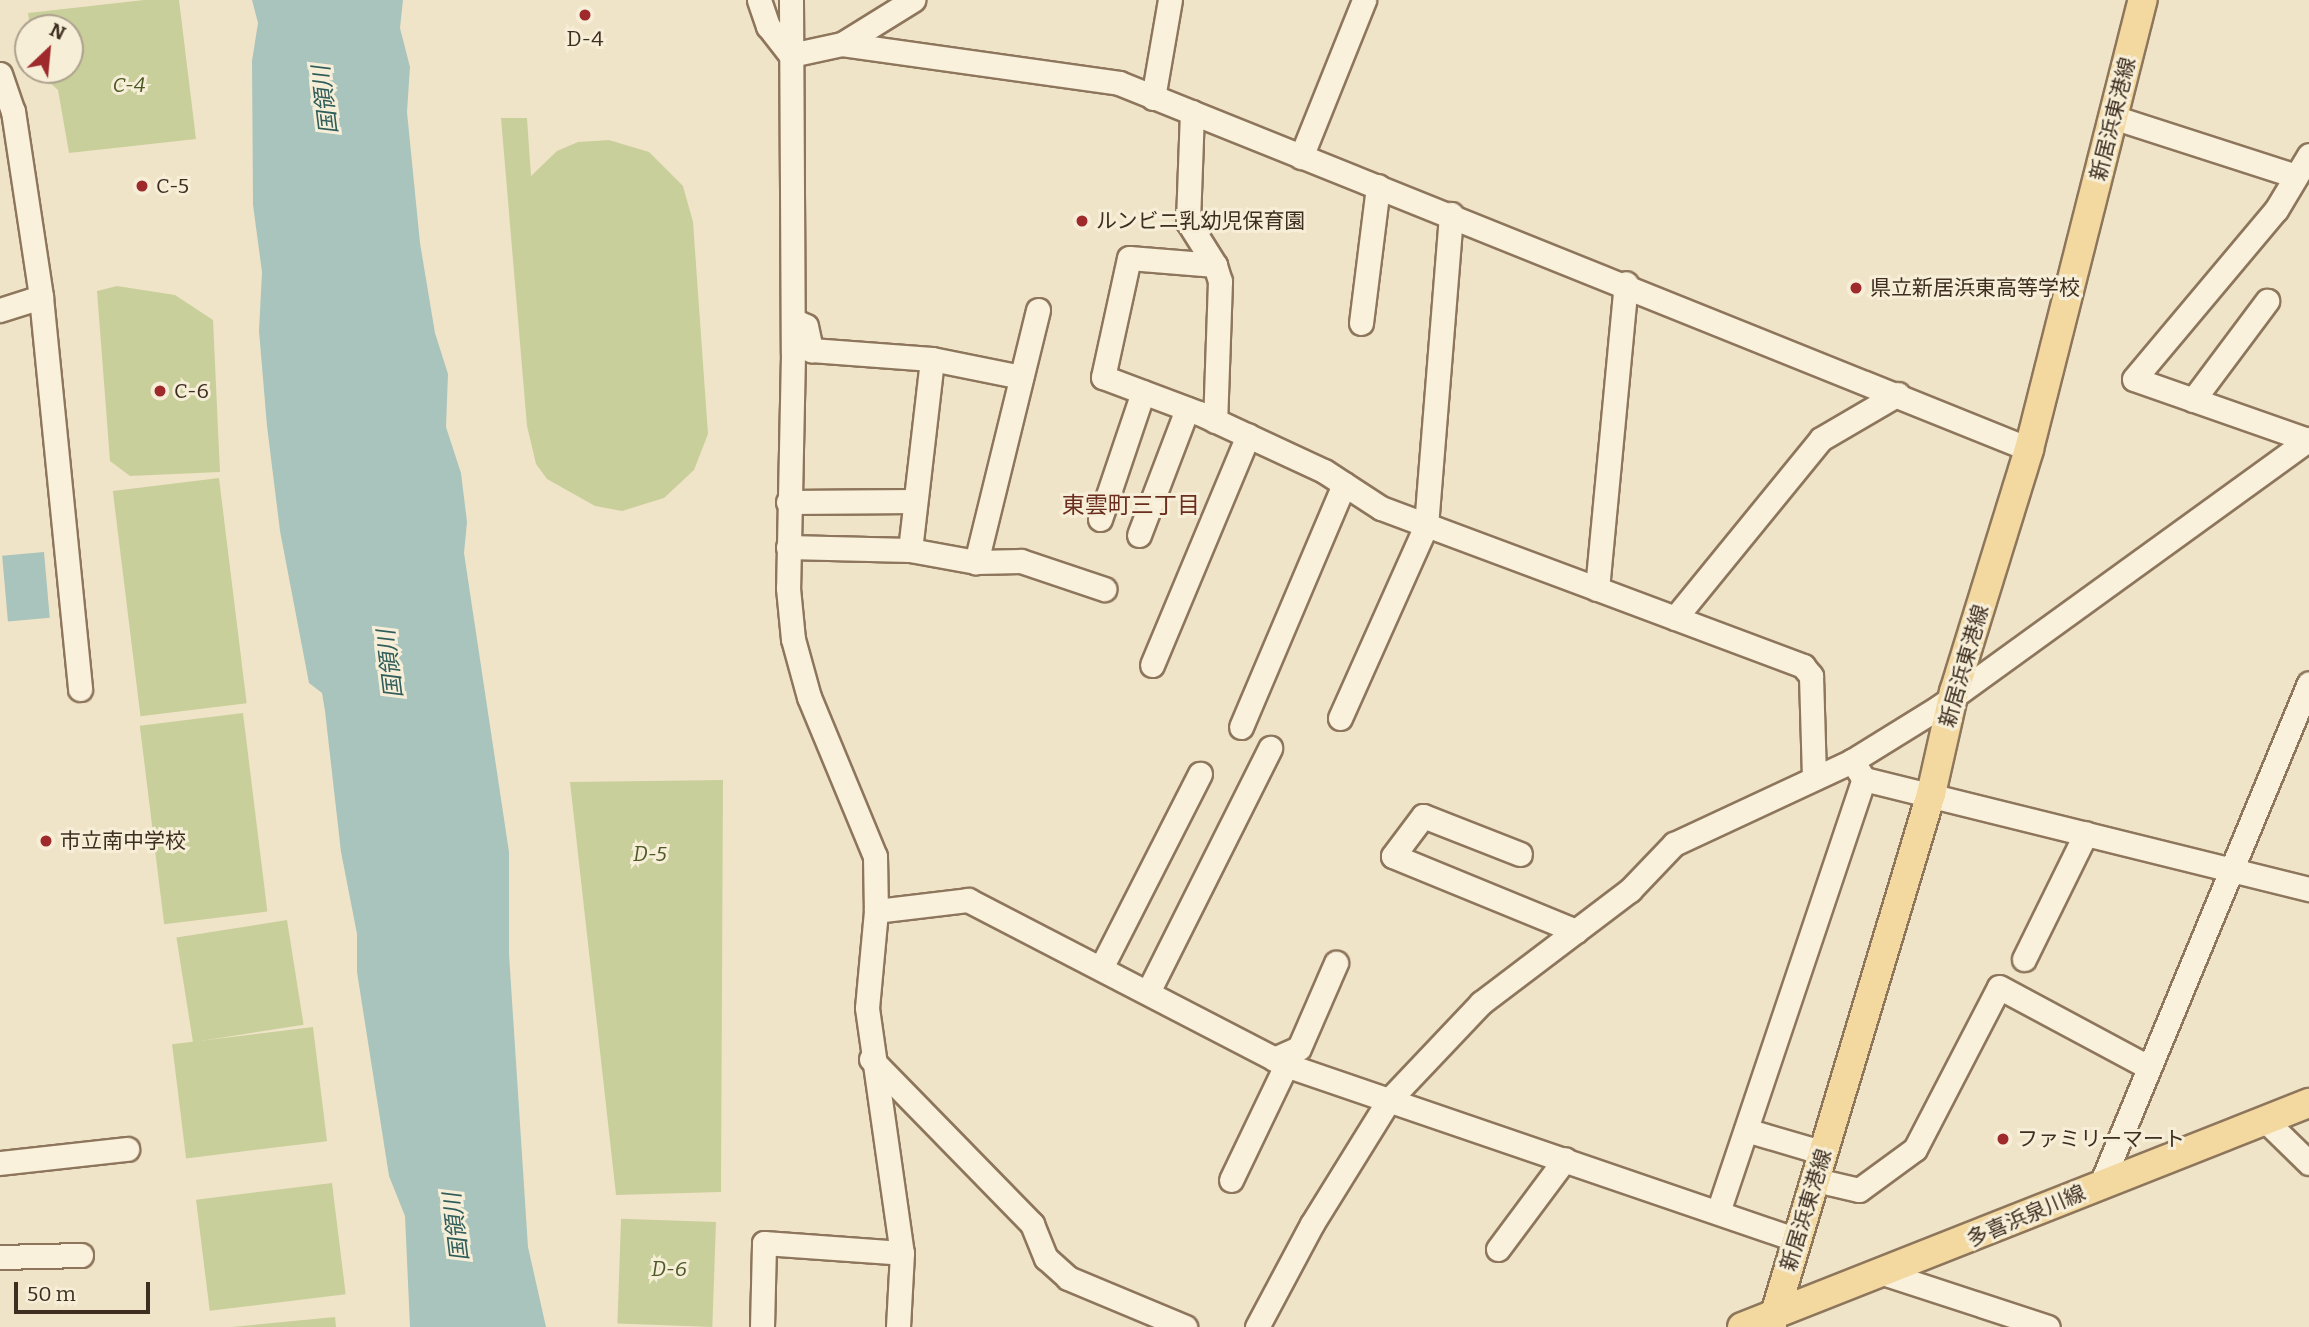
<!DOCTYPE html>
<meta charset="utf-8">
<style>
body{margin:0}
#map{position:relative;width:2309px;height:1327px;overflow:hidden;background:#f0e4c8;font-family:Bitter,"Noto Sans JP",serif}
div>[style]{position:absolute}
.green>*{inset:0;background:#c9cf9b;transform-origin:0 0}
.water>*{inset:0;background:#a9c4bc;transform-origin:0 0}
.roads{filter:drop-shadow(2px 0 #8d765c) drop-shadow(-2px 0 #8d765c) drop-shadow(0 2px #8d765c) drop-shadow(0 -2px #8d765c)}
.minor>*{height:23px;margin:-11.5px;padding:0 11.5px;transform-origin:11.5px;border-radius:11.5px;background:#faf1dc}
.major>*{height:28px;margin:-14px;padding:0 14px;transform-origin:14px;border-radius:14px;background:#f3d9a0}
.dots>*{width:19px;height:19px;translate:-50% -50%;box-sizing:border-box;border:4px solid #f7eed8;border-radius:50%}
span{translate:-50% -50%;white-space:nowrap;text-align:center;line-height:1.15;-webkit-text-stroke:6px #f7eed8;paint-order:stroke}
.poi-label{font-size:21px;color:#3d2e20}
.left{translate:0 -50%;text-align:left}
.park-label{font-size:21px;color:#4d5a26;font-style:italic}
.street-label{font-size:21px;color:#3d2e20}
.water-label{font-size:23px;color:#2f5d5a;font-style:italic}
.neighbourhood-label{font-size:23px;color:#6b2e1e}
.north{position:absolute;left:14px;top:14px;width:70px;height:70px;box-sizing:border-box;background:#f7eed8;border:2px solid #ada18e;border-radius:50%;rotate:26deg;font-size:19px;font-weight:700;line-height:28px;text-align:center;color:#3d2e20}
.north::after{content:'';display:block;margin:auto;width:24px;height:32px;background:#9e2a2b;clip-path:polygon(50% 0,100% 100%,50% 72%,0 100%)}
.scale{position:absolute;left:14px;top:1282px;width:136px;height:32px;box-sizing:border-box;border:4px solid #3d2e20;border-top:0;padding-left:9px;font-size:21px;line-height:24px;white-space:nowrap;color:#3d2e20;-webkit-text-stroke:5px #f7eed8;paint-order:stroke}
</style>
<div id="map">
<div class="green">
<div style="clip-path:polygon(144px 0,179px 0,196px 139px,69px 153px,58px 90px,36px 70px,70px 70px,70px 28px,30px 28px,28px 13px)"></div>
<div style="clip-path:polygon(501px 118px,527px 118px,531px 176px,557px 151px,578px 142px,609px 140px,649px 152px,683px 186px,693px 222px,708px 434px,694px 470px,664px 498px,622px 511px,595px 506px,547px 479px,536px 464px,527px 426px)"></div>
<div style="clip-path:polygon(117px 286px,175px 295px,213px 320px,220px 472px,130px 476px,110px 461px,97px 291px)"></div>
<div style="left:219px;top:478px;width:227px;height:107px;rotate:83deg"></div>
<div style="left:243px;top:713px;width:200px;height:104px;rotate:83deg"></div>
<div style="clip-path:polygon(723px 780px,721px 1192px,616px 1195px,570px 782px)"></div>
<div style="left:287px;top:920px;width:106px;height:112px;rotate:81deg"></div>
<div style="left:313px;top:1027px;width:115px;height:142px;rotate:83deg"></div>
<div style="left:332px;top:1183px;width:112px;height:137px;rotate:83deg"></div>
<div style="left:716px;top:1222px;width:105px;height:95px;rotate:92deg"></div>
<div style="clip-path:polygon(335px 1317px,336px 1327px,232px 1327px)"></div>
</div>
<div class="water">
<div style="clip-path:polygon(252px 0,403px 0,400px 28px,410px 67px,407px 112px,420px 243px,435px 333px,448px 374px,446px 427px,461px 473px,467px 522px,464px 553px,509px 852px,509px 954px,528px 1247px,546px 1327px,410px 1327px,405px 1216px,389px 1176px,357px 972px,357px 934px,341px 852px,325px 711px,322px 693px,309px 683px,280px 531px,267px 426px,259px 331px,262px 272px,253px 205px,252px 61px,258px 23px)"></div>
<div style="left:44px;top:552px;width:66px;height:42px;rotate:85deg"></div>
</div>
<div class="roads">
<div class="minor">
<div style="left:759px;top:0;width:28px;rotate:71deg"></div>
<div style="left:768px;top:26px;width:37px;rotate:52deg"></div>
<div style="left:791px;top:55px;width:52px;rotate:-12.2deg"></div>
<div style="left:842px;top:44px;width:280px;rotate:8deg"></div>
<div style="left:1119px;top:83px;width:981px;rotate:21.91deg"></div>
<div style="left:791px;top:0;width:354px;rotate:89.7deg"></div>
<div style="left:793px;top:354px;width:234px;rotate:91.2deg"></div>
<div style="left:788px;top:588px;width:51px;rotate:84.4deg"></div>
<div style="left:793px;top:639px;width:60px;rotate:74.6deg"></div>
<div style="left:809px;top:697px;width:172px;rotate:67.5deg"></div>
<div style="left:875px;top:856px;width:55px;rotate:89deg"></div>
<div style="left:876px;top:911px;width:97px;rotate:95.3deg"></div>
<div style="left:867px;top:1008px;width:247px;rotate:81.9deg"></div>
<div style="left:902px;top:1253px;width:74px;rotate:93.1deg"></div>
<div style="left:842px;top:44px;width:84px;rotate:-31.8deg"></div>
<div style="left:0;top:74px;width:39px;rotate:71deg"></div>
<div style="left:13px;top:111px;width:188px;rotate:81.4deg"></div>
<div style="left:41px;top:297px;width:394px;rotate:84.3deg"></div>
<div style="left:1153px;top:98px;width:99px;rotate:-80.2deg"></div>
<div style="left:1192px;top:112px;width:110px;rotate:92.1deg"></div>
<div style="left:1188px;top:222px;width:51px;rotate:57.9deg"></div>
<div style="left:1215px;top:265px;width:86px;rotate:-175.3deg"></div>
<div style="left:1129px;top:258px;width:122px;rotate:102.3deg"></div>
<div style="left:1103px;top:377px;width:103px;rotate:20.6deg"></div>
<div style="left:1199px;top:413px;width:138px;rotate:24.9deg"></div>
<div style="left:1324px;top:471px;width:68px;rotate:33deg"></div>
<div style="left:1381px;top:508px;width:451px;rotate:20.5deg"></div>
<div style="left:1803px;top:666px;width:13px;rotate:51deg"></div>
<div style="left:1811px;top:676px;width:102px;rotate:88.3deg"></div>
<div style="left:2113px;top:117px;width:192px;rotate:17.9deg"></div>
<div style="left:1301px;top:157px;width:169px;rotate:-68.1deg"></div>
<div style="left:1215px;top:265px;width:17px;rotate:73deg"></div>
<div style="left:1220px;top:281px;width:140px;rotate:92deg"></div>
<div style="left:0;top:310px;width:43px;rotate:-17.6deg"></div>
<div style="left:1038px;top:310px;width:260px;rotate:103.8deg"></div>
<div style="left:976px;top:562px;width:45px;rotate:-1.3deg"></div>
<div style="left:1021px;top:561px;width:88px;rotate:18.6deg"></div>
<div style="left:793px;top:320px;width:14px;rotate:25deg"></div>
<div style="left:806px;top:326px;width:25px;rotate:78deg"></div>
<div style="left:811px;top:350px;width:121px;rotate:4.3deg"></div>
<div style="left:932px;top:359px;width:91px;rotate:11.4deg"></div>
<div style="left:1361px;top:323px;width:138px;rotate:-82.9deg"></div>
<div style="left:2193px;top:400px;width:124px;rotate:-53.2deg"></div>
<div style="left:2308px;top:440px;width:184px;rotate:-160.7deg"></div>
<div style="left:2134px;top:379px;width:221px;rotate:-50deg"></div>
<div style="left:2276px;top:210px;width:64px;rotate:-59deg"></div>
<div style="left:788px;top:502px;width:127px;rotate:-0.5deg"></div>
<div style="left:1100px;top:519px;width:134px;rotate:-71.3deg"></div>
<div style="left:1139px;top:535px;width:135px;rotate:-69.1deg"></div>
<div style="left:788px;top:547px;width:122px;rotate:1.4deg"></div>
<div style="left:910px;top:550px;width:67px;rotate:10.3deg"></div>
<div style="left:910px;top:550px;width:192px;rotate:-83.4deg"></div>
<div style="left:1597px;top:589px;width:307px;rotate:-84.6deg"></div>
<div style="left:1675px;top:618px;width:231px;rotate:-50.8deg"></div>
<div style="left:1821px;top:439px;width:89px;rotate:-30.3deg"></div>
<div style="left:1152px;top:665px;width:249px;rotate:-67.3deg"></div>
<div style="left:1340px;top:718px;width:210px;rotate:-65.9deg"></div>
<div style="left:1426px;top:526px;width:313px;rotate:-85.4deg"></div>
<div style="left:1241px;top:727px;width:264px;rotate:-67deg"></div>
<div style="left:1864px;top:779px;width:458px;rotate:13.9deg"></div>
<div style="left:1520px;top:854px;width:104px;rotate:-158.6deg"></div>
<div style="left:1423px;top:816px;width:50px;rotate:126.9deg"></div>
<div style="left:1393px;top:856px;width:198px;rotate:22.3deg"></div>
<div style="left:876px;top:911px;width:93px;rotate:-6.8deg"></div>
<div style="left:968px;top:900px;width:358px;rotate:27.4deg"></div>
<div style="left:1286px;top:1065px;width:540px;rotate:18.9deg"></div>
<div style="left:2024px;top:959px;width:140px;rotate:-63.8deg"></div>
<div style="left:1101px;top:968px;width:218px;rotate:-63deg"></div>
<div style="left:1148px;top:992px;width:273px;rotate:-63.4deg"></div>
<div style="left:871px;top:1059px;width:231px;rotate:45.7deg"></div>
<div style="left:1032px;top:1224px;width:37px;rotate:68deg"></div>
<div style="left:1046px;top:1258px;width:30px;rotate:42deg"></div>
<div style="left:1068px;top:1278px;width:127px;rotate:22.7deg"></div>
<div style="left:1274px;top:1059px;width:27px;rotate:-24deg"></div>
<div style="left:1299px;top:1048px;width:93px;rotate:-66.5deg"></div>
<div style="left:2266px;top:1121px;width:60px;rotate:44.3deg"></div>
<div style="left:1746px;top:1130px;width:81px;rotate:16.4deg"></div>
<div style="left:0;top:1163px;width:128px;rotate:-6.3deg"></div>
<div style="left:1231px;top:1180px;width:127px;rotate:-64.4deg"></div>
<div style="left:1816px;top:1180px;width:44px;rotate:13.1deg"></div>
<div style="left:1859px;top:1190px;width:69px;rotate:-36.2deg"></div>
<div style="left:1915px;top:1149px;width:182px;rotate:-62.6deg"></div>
<div style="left:1999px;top:987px;width:169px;rotate:28.2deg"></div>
<div style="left:2101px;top:1184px;width:542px;rotate:-67.45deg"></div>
<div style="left:1718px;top:1212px;width:457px;rotate:-71.4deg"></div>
<div style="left:1864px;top:779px;width:22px;rotate:-124deg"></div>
<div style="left:1498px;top:1249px;width:112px;rotate:-53.3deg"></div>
<div style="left:0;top:1257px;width:81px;rotate:-1.4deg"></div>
<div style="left:1886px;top:1274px;width:170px;rotate:18.1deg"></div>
<div style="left:762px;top:1327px;width:84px;rotate:-88.6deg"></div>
<div style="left:764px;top:1243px;width:138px;rotate:4.1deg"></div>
<div style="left:1257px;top:1327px;width:117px;rotate:-61.9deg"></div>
<div style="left:1312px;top:1224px;width:146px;rotate:-58.2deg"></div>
<div style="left:1389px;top:1100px;width:134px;rotate:-46.5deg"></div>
<div style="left:1481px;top:1003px;width:187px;rotate:-37.2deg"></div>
<div style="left:1630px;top:890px;width:64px;rotate:-46.3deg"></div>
<div style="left:1674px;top:844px;width:196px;rotate:-25deg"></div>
<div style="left:1852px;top:761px;width:102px;rotate:-31.8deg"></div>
<div style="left:1939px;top:707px;width:457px;rotate:-35.9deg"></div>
</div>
<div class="major">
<div style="left:1742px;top:1327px;width:610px;rotate:-21.56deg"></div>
<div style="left:1771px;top:1327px;width:556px;rotate:-73.29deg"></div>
<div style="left:1931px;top:794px;width:105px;rotate:-77.3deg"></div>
<div style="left:1954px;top:692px;width:254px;rotate:-72.8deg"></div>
<div style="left:2029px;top:449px;width:463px;rotate:-75.8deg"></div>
</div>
</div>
<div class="dots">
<div style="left:585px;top:15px;background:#9e2a2b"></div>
<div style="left:142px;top:186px;background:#9e2a2b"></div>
<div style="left:1082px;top:221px;background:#9e2a2b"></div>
<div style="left:1856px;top:288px;background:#9e2a2b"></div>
<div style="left:160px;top:391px;background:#9e2a2b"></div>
<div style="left:46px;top:841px;background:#9e2a2b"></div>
<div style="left:2003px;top:1139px;background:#9e2a2b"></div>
</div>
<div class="poi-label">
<span style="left:585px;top:39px">D-4</span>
<span class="left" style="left:156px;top:186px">C-5</span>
<span class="left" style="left:1096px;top:221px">ルンビニ乳幼児保育園</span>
<span class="left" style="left:1870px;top:288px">県立新居浜東高等学校</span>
<span class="left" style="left:174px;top:391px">C-6</span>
<span class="left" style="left:60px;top:841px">市立南中学校</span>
<span class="left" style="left:2017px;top:1139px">ファミリーマート</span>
</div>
<div class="park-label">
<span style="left:129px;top:85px">C-4</span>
<span style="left:650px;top:854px">D-5</span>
<span style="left:669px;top:1269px">D-6</span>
</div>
<div class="street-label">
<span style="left:2113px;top:119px;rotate:-76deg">新居浜東港線</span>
<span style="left:1964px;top:666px;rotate:-74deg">新居浜東港線</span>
<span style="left:1806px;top:1210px;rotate:-73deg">新居浜東港線</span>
<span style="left:2026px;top:1216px;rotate:-23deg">多喜浜泉川線</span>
</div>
<div class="water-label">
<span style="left:325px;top:100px;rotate:-97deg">国領川</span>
<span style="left:390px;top:664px;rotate:-97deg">国領川</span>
<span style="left:456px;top:1227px;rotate:-97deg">国領川</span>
</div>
<div class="neighbourhood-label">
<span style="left:1131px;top:505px">東雲町三丁目</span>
</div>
<div class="north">N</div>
<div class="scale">50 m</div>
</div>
